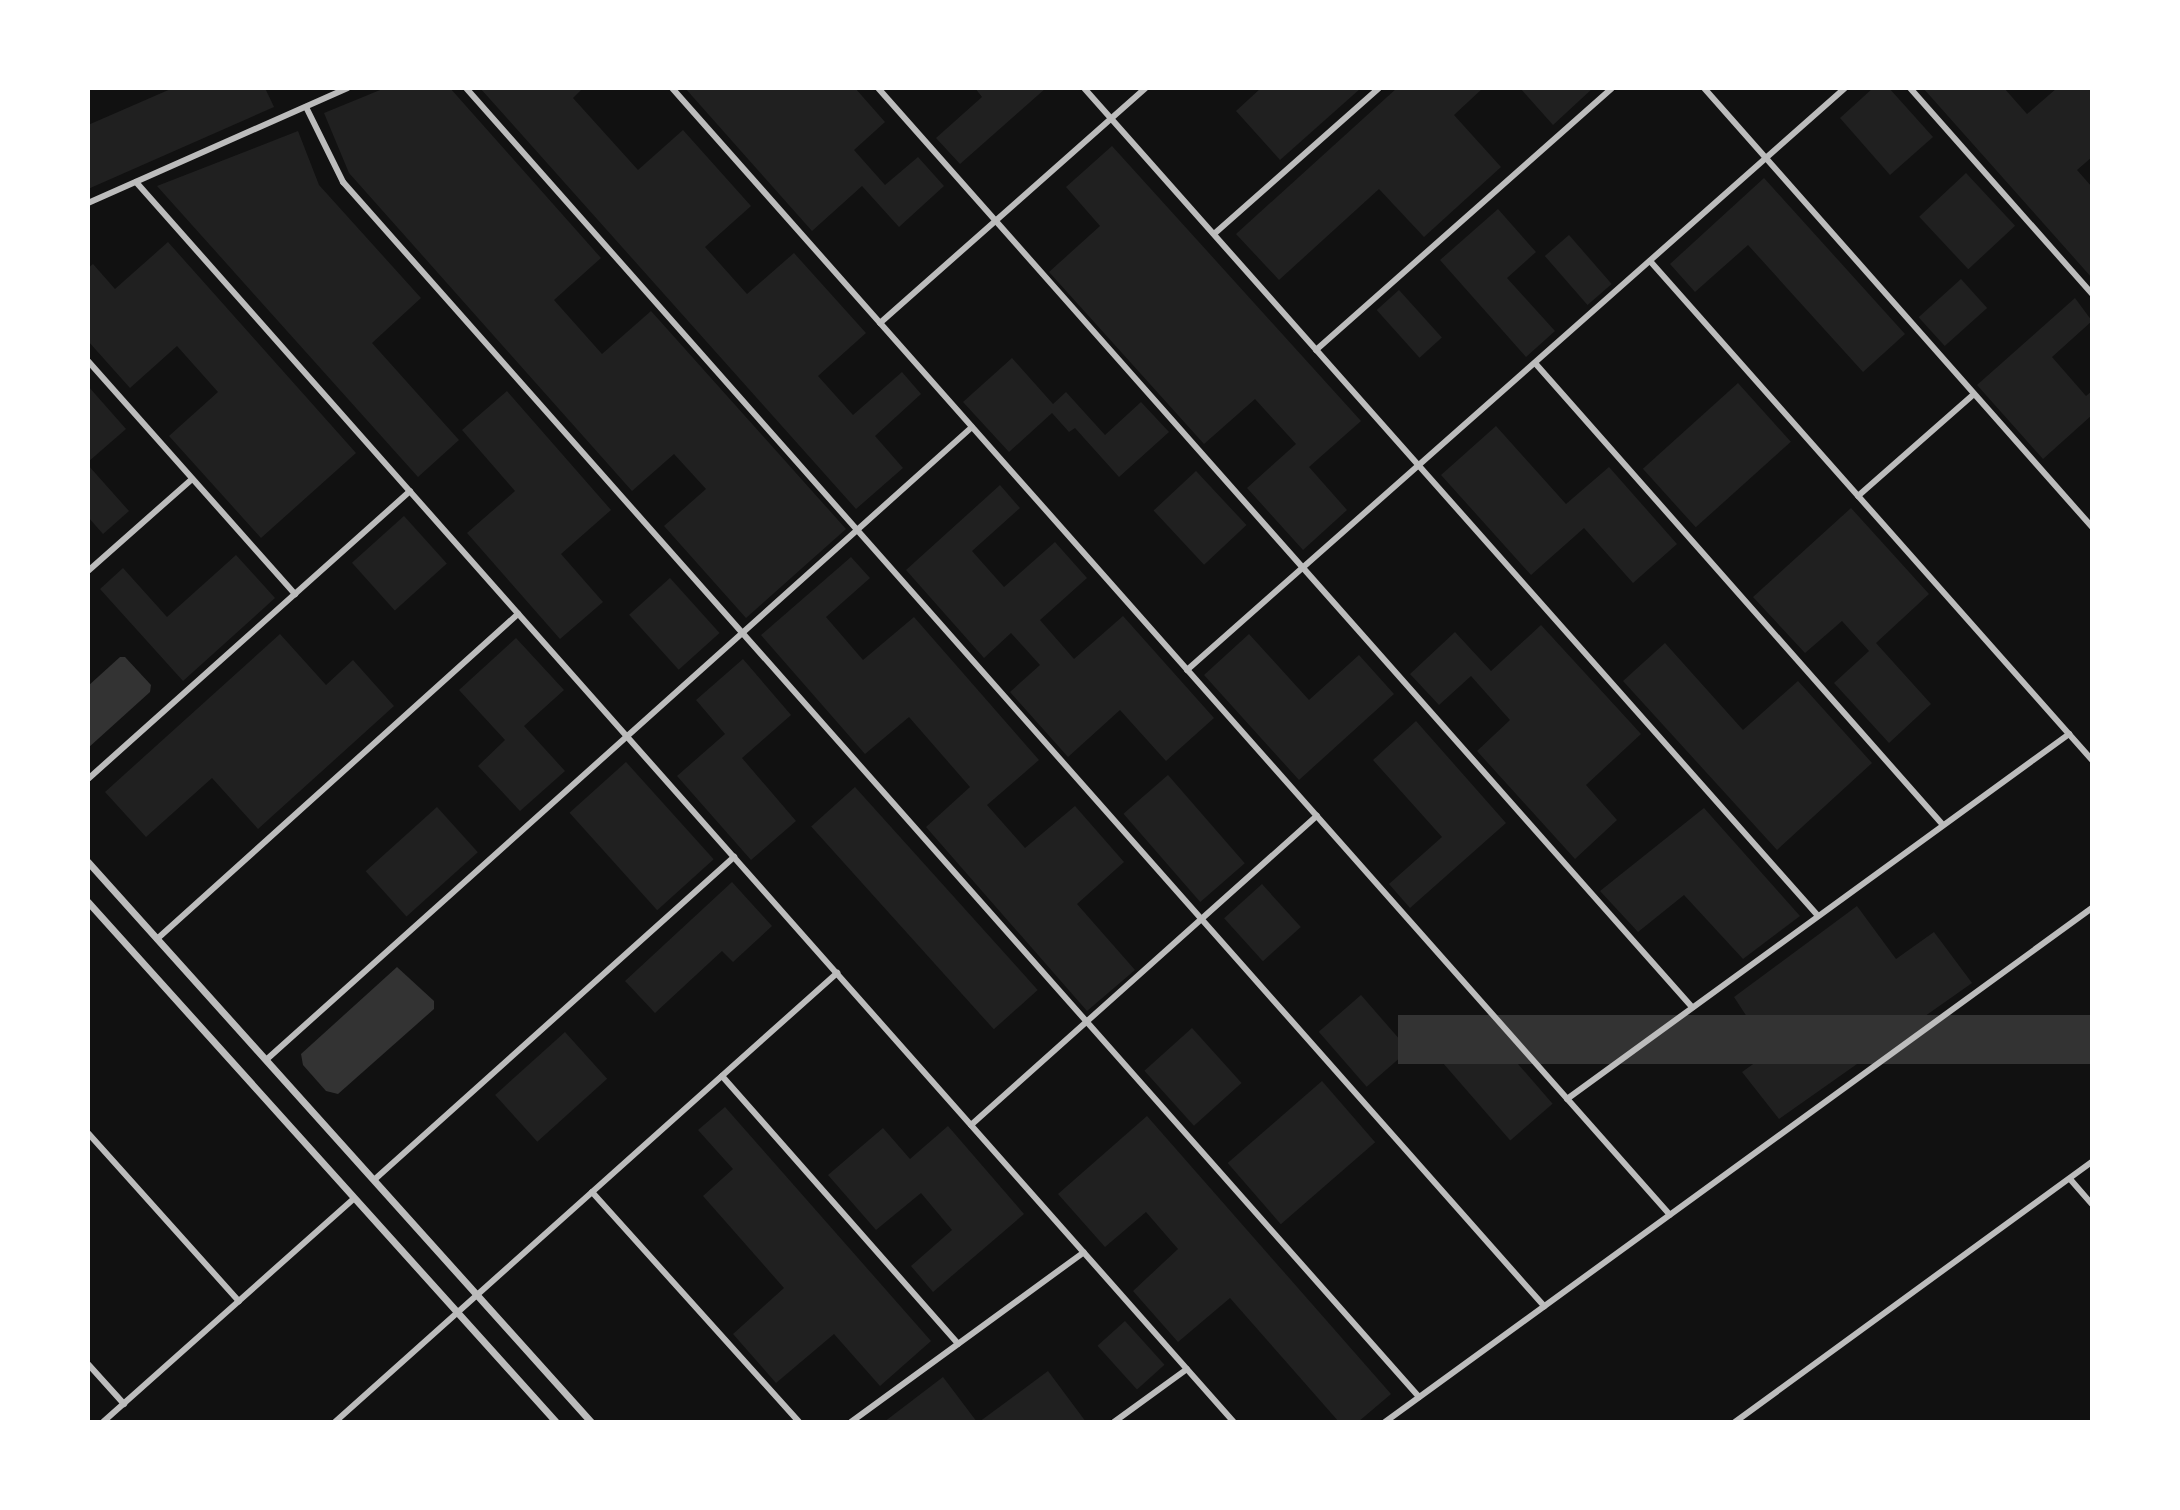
<!DOCTYPE html>
<style>
body{margin:0}
#map{position:relative;width:2180px;height:1510px;overflow:hidden;background:#111;font-family:Figtree,sans-serif}
div>[style]{position:absolute}
.green>*{inset:0;background:#202020;transform-origin:0 0}
.water>*{inset:0;background:#333;transform-origin:0 0}
.minor>*{height:6px;margin:-3px;padding:0 3px;transform-origin:3px;border-radius:3px;background:#bcbcbc}
.tertiary>*{height:7px;margin:-3.5px;padding:0 3.5px;transform-origin:3.5px;border-radius:3.5px;background:#bcbcbc}
span{translate:-50% -50%;white-space:nowrap;text-align:center;line-height:1.15;-webkit-text-stroke:6px #fff;paint-order:stroke}
.frame{position:absolute;inset:0;border:90px solid #fff;pointer-events:none}
</style>
<div id="map">
<div class="green">
<div style="clip-path:polygon(173px 88px,265px 88px,274px 107px,88px 189px,88px 125px)"></div>
<div style="clip-path:polygon(385px 88px,450px 88px,601px 258px,554px 300px,602px 354px,651px 311px,846px 529px,746px 618px,664px 526px,706px 489px,674px 454px,632px 491px,349px 173px,324px 113px)"></div>
<div style="clip-path:polygon(480px 88px,583px 88px,573px 98px,638px 170px,683px 130px,751px 206px,705px 247px,747px 294px,794px 253px,866px 333px,818px 376px,853px 415px,902px 372px,921px 394px,875px 436px,903px 468px,856px 509px)"></div>
<div style="clip-path:polygon(685px 88px,855px 88px,885px 122px,854px 150px,885px 185px,918px 157px,944px 186px,899px 227px,862px 186px,812px 231px)"></div>
<div style="clip-path:polygon(975px 88px,1046px 88px,960px 164px,936px 138px,982px 97px)"></div>
<div style="clip-path:polygon(1261px 88px,1361px 88px,1280px 160px,1236px 111px)"></div>
<div style="clip-path:polygon(1397px 88px,1483px 88px,1454px 115px,1501px 167px,1424px 237px,1379px 189px,1279px 280px,1236px 234px)"></div>
<div style="clip-path:polygon(1520px 88px,1593px 88px,1553px 125px)"></div>
<div style="clip-path:polygon(1873px 88px,1889px 88px,1933px 137px,1890px 175px,1840px 118px)"></div>
<div style="clip-path:polygon(1923px 88px,2004px 88px,2027px 114px,2057px 88px,2092px 88px,2092px 157px,2077px 170px,2092px 187px,2092px 278px)"></div>
<div style="clip-path:polygon(298px 131px,319px 185px,421px 298px,372px 343px,459px 440px,418px 477px,157px 186px)"></div>
<div style="clip-path:polygon(1112px 146px,1361px 421px,1309px 467px,1347px 510px,1303px 550px,1247px 488px,1296px 444px,1255px 399px,1204px 444px,1049px 272px,1100px 226px,1066px 187px)"></div>
<div style="left:1966px;top:173px;width:72px;height:64px;rotate:47deg"></div>
<div style="clip-path:polygon(1764px 178px,1905px 334px,1863px 372px,1748px 245px,1695px 292px,1670px 264px)"></div>
<div style="clip-path:polygon(1498px 209px,1536px 252px,1507px 278px,1555px 331px,1526px 357px,1440px 260px)"></div>
<div style="left:1569px;top:235px;width:65px;height:32px;rotate:49deg"></div>
<div style="clip-path:polygon(168px 242px,356px 453px,261px 538px,169px 436px,218px 392px,177px 346px,130px 388px,88px 341px,88px 268px,93px 264px,115px 289px)"></div>
<div style="left:1961px;top:279px;width:39px;height:57px;rotate:48deg"></div>
<div style="left:1399px;top:290px;width:64px;height:30px;rotate:48deg"></div>
<div style="clip-path:polygon(2075px 298px,2092px 321px,2052px 357px,2086px 396px,2092px 391px,2092px 415px,2043px 459px,1977px 385px)"></div>
<div style="clip-path:polygon(1012px 358px,1053px 404px,1066px 392px,1105px 435px,1141px 402px,1169px 432px,1119px 477px,1075px 428px,1069px 432px,1052px 413px,1009px 452px,963px 402px)"></div>
<div style="left:1738px;top:383px;width:79px;height:128px;rotate:48deg"></div>
<div style="clip-path:polygon(88px 386px,126px 429px,88px 462px)"></div>
<div style="clip-path:polygon(507px 391px,611px 510px,561px 554px,603px 602px,560px 639px,467px 533px,515px 491px,462px 430px)"></div>
<div style="clip-path:polygon(1496px 426px,1566px 504px,1609px 467px,1677px 544px,1633px 583px,1584px 528px,1531px 575px,1441px 475px)"></div>
<div style="clip-path:polygon(88px 465px,129px 511px,103px 534px,88px 517px)"></div>
<div style="left:1196px;top:471px;width:74px;height:58px;rotate:47deg"></div>
<div style="clip-path:polygon(1000px 485px,1020px 508px,972px 551px,1004px 587px,1055px 542px,1087px 578px,1040px 620px,1074px 659px,1123px 616px,1214px 718px,1166px 761px,1120px 710px,1068px 757px,1010px 692px,1040px 665px,1011px 633px,984px 658px,906px 570px)"></div>
<div style="clip-path:polygon(1851px 508px,1929px 594px,1876px 643px,1931px 704px,1889px 743px,1834px 683px,1869px 651px,1842px 621px,1805px 653px,1753px 597px)"></div>
<div style="left:404px;top:516px;width:64px;height:70px;rotate:48deg"></div>
<div style="clip-path:polygon(236px 555px,275px 598px,183px 681px,100px 589px,123px 568px,167px 617px)"></div>
<div style="clip-path:polygon(851px 557px,870px 578px,826px 617px,863px 660px,914px 617px,1039px 760px,987px 805px,1025px 848px,1075px 806px,1124px 862px,1077px 904px,1135px 970px,1087px 1011px,926px 827px,970px 787px,909px 717px,865px 754px,761px 635px)"></div>
<div style="left:670px;top:578px;width:74px;height:55px;rotate:48deg"></div>
<div style="clip-path:polygon(1541px 625px,1641px 734px,1586px 785px,1617px 820px,1575px 859px,1477px 751px,1510px 720px,1471px 676px,1439px 705px,1410px 674px,1455px 632px,1491px 671px)"></div>
<div style="clip-path:polygon(280px 634px,326px 685px,353px 660px,394px 706px,258px 829px,212px 778px,146px 837px,105px 792px)"></div>
<div style="clip-path:polygon(1249px 634px,1309px 700px,1359px 655px,1394px 694px,1299px 780px,1204px 675px)"></div>
<div style="clip-path:polygon(516px 638px,564px 690px,524px 726px,565px 771px,520px 811px,478px 766px,505px 740px,459px 690px)"></div>
<div style="clip-path:polygon(1665px 643px,1743px 730px,1798px 681px,1872px 763px,1777px 850px,1623px 681px)"></div>
<div style="clip-path:polygon(743px 659px,791px 715px,742px 758px,796px 821px,751px 860px,677px 776px,725px 734px,696px 700px)"></div>
<div style="clip-path:polygon(1416px 721px,1506px 823px,1410px 908px,1389px 884px,1442px 837px,1373px 760px)"></div>
<div style="left:626px;top:762px;width:131px;height:76px;rotate:48deg"></div>
<div style="left:1168px;top:775px;width:117px;height:59px;rotate:49deg"></div>
<div style="left:855px;top:787px;width:273px;height:59px;rotate:48deg"></div>
<div style="left:437px;top:807px;width:61px;height:96px;rotate:48deg"></div>
<div style="clip-path:polygon(1704px 808px,1800px 916px,1743px 959px,1684px 895px,1638px 932px,1600px 891px)"></div>
<div style="clip-path:polygon(732px 882px,772px 926px,733px 962px,722px 951px,655px 1013px,625px 981px)"></div>
<div style="left:1262px;top:884px;width:58px;height:51px;rotate:48deg"></div>
<div style="clip-path:polygon(1857px 906px,1896px 959px,1934px 932px,1972px 983px,1779px 1119px,1742px 1072px,1770px 1052px,1734px 997px)"></div>
<div style="left:1361px;top:995px;width:73px;height:56px;rotate:49deg"></div>
<div style="left:1485px;top:1026px;width:103px;height:56px;rotate:49deg"></div>
<div style="left:1192px;top:1028px;width:74px;height:64px;rotate:48deg"></div>
<div style="left:565px;top:1032px;width:63px;height:94px;rotate:48deg"></div>
<div style="left:1322px;top:1081px;width:81px;height:125px;rotate:49deg"></div>
<div style="clip-path:polygon(725px 1107px,931px 1341px,880px 1386px,834px 1334px,776px 1383px,733px 1334px,784px 1288px,703px 1196px,733px 1169px,698px 1130px)"></div>
<div style="clip-path:polygon(1147px 1116px,1391px 1394px,1358px 1422px,1339px 1422px,1230px 1298px,1178px 1342px,1133px 1291px,1178px 1249px,1146px 1212px,1105px 1247px,1058px 1194px)"></div>
<div style="clip-path:polygon(948px 1126px,1024px 1214px,933px 1292px,911px 1266px,952px 1230px,921px 1193px,876px 1230px,828px 1175px,883px 1128px,910px 1159px)"></div>
<div style="left:1125px;top:1321px;width:59px;height:37px;rotate:48deg"></div>
<div style="clip-path:polygon(1048px 1371px,1086px 1422px,979px 1422px)"></div>
<div style="clip-path:polygon(943px 1377px,977px 1422px,884px 1422px)"></div>
</div>
<div class="water">
<div style="clip-path:polygon(120px 657px,125px 657px,151px 685px,150px 692px,88px 748px,88px 686px)"></div>
<div style="clip-path:polygon(397px 967px,434px 1001px,434px 1009px,338px 1094px,326px 1091px,303px 1065px,301px 1054px)"></div>
<div style="left:2092px;top:1015px;width:49px;height:694px;rotate:90deg"></div>
</div>
<div class="minor">
<div style="left:466px;top:88px;width:1627px;rotate:48.49deg"></div>
<div style="left:672px;top:88px;width:1505px;rotate:48.47deg"></div>
<div style="left:878px;top:88px;width:1228px;rotate:48.47deg"></div>
<div style="left:1084px;top:88px;width:1106px;rotate:48.44deg"></div>
<div style="left:1704px;top:88px;width:586px;rotate:48.53deg"></div>
<div style="left:1910px;top:88px;width:275px;rotate:48.5deg"></div>
<div style="left:306px;top:107px;width:84px;rotate:63.7deg"></div>
<div style="left:343px;top:182px;width:1623px;rotate:48.47deg"></div>
<div style="left:136px;top:182px;width:1656px;rotate:48.48deg"></div>
<div style="left:88px;top:203px;width:284px;rotate:-23.9deg"></div>
<div style="left:1214px;top:234px;width:220px;rotate:-41.5deg"></div>
<div style="left:1650px;top:261px;width:667px;rotate:48.47deg"></div>
<div style="left:880px;top:323px;width:355px;rotate:-41.5deg"></div>
<div style="left:1316px;top:350px;width:395px;rotate:-41.5deg"></div>
<div style="left:88px;top:361px;width:312px;rotate:48.4deg"></div>
<div style="left:1535px;top:363px;width:616px;rotate:48.55deg"></div>
<div style="left:1858px;top:496px;width:154px;rotate:-41.3deg"></div>
<div style="left:88px;top:571px;width:139px;rotate:-41.5deg"></div>
<div style="left:1187px;top:670px;width:878px;rotate:-41.49deg"></div>
<div style="left:88px;top:779px;width:432px;rotate:-41.8deg"></div>
<div style="left:157px;top:939px;width:486px;rotate:-42deg"></div>
<div style="left:266px;top:1060px;width:948px;rotate:-41.88deg"></div>
<div style="left:722px;top:1076px;width:357px;rotate:48.6deg"></div>
<div style="left:1567px;top:1099px;width:621px;rotate:-36.02deg"></div>
<div style="left:971px;top:1125px;width:464px;rotate:-41.8deg"></div>
<div style="left:88px;top:1133px;width:226px;rotate:48.1deg"></div>
<div style="left:2070px;top:1179px;width:33px;rotate:49deg"></div>
<div style="left:374px;top:1180px;width:484px;rotate:-41.9deg"></div>
<div style="left:592px;top:1192px;width:309px;rotate:48deg"></div>
<div style="left:88px;top:1364px;width:54px;rotate:48deg"></div>
<div style="left:103px;top:1422px;width:335px;rotate:-41.7deg"></div>
<div style="left:335px;top:1422px;width:674px;rotate:-41.81deg"></div>
<div style="left:851px;top:1422px;width:288px;rotate:-36.1deg"></div>
<div style="left:1114px;top:1422px;width:90px;rotate:-36deg"></div>
<div style="left:1385px;top:1422px;width:874px;rotate:-36.02deg"></div>
<div style="left:1735px;top:1422px;width:442px;rotate:-36.1deg"></div>
</div>
<div class="tertiary">
<div style="left:88px;top:862px;width:753px;rotate:48.07deg"></div>
<div style="left:88px;top:902px;width:700px;rotate:48.01deg"></div>
</div>
<div class="frame"></div>
</div>
